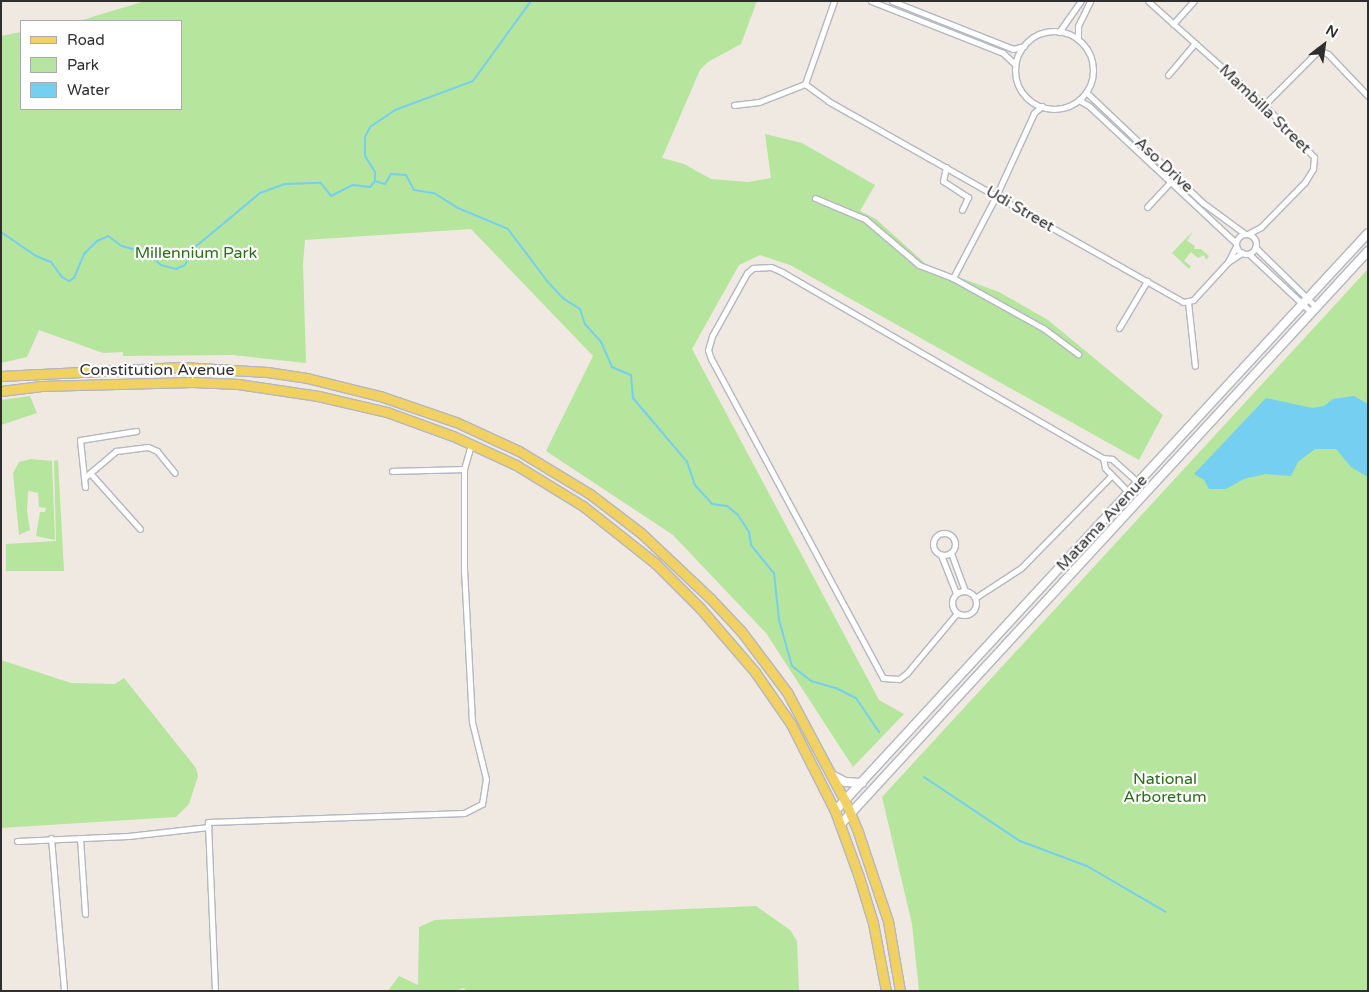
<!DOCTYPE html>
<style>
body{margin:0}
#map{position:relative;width:1369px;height:992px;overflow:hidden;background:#efe9e1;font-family:"Varela Round",sans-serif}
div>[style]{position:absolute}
.green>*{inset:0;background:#b6e59e}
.water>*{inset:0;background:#75cff0}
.stream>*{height:2px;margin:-1px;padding:0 1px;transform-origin:1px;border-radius:1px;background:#75cff0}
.roads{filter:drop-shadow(1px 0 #b4b7c1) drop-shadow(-1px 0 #b4b7c1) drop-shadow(0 1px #b4b7c1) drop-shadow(0 -1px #b4b7c1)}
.street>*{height:5px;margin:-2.5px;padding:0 2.5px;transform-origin:2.5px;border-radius:2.5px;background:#fff}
.street>.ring{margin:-2.5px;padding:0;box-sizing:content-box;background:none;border:5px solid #fff;border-radius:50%}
.secondary>*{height:8px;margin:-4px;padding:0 4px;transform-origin:4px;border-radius:4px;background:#fff}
.primary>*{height:9px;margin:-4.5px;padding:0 4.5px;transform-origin:4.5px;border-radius:4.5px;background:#f2d163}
span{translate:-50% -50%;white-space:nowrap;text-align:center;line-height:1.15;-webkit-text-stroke:4.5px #fff;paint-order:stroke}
.street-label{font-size:16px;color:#2e2e2e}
.park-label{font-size:16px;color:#2c6e1b}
.frame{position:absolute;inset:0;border:2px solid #2e2e2e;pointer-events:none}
.legend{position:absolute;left:20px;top:20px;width:162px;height:90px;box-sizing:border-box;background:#fff;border:1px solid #ababab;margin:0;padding:6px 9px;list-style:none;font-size:15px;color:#2e2e2e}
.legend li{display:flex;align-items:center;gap:10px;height:25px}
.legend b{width:25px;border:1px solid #ababab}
.north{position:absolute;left:1299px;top:20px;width:50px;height:50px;-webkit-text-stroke:4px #fff;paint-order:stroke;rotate:30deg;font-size:14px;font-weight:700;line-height:20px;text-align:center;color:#2e2e2e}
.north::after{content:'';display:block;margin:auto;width:18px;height:22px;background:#2e2e2e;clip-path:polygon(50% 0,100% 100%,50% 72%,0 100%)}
</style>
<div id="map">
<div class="green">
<div style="clip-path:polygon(145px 1px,757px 1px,741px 44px,708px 62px,700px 70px,662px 158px,684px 164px,711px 179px,748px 182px,771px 178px,765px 134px,802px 143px,875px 185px,860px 211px,876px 219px,928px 266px,999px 292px,1048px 320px,1163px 415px,1139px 460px,790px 265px,760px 255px,739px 265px,692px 349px,879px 700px,904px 714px,853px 767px,766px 633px,673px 535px,546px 451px,593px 356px,471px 229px,305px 240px,303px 264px,306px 363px,232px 355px,123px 356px,123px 352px,103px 353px,39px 330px,27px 357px,1px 363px,1px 36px,21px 32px,21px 109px,181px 109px,181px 21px,79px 21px)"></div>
<div style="clip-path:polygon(1193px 231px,1187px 241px,1195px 246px,1194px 249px,1201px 249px,1209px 256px,1206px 260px,1204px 255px,1198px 258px,1191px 252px,1184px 261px,1191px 266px,1189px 269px,1172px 253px)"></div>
<div style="clip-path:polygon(1368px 269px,1368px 991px,919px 991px,912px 924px,882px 797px)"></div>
<div style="clip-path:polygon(30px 396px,37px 413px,1px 425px,1px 400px)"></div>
<div style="clip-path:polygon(31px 459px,52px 461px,55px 540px,36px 536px,40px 512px,45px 512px,46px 508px,39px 507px,38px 493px,28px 491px,27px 511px,30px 530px,19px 535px,13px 473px,19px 462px)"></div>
<div style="clip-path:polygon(58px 460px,64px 571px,6px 571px,6px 544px,56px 541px,54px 461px)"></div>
<div style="clip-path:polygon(1px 660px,71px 683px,115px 684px,124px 678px,196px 768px,198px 776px,189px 804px,176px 817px,1px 828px)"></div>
<div style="clip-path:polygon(756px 906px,790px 930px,797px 941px,799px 991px,466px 991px,464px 988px,455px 991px,388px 991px,399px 976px,418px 985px,419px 927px,435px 920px)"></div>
</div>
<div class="water">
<div style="clip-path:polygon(1354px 396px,1368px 404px,1368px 477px,1351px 467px,1336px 449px,1315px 449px,1298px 462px,1291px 476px,1265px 474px,1244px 479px,1226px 489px,1209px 489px,1204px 480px,1194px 474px,1266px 398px,1312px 408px,1324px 406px,1333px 399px)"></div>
</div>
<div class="stream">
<div style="left:375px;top:180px;width:8px;rotate:-90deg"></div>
<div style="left:375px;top:172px;width:19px;rotate:-122deg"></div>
<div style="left:365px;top:156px;width:19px;rotate:-90deg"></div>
<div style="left:365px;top:137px;width:11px;rotate:-63deg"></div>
<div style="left:370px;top:127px;width:30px;rotate:-34deg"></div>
<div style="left:395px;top:110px;width:83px;rotate:-20.4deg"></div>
<div style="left:473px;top:81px;width:99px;rotate:-54.1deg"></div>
<div style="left:1px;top:232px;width:42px;rotate:34.4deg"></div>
<div style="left:36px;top:256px;width:16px;rotate:22deg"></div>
<div style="left:51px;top:262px;width:19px;rotate:54deg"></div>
<div style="left:62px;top:277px;width:8px;rotate:30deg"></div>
<div style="left:69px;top:281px;width:6px;rotate:-31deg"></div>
<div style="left:74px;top:278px;width:26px;rotate:-67deg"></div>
<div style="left:84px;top:254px;width:18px;rotate:-45deg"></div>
<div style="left:97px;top:241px;width:12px;rotate:-24deg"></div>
<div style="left:108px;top:236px;width:17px;rotate:36deg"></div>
<div style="left:122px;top:246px;width:26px;rotate:16deg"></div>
<div style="left:147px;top:253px;width:18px;rotate:41deg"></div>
<div style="left:161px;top:265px;width:16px;rotate:15deg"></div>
<div style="left:176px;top:269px;width:10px;rotate:-24deg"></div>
<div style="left:185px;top:265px;width:19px;rotate:-62deg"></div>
<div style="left:194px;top:248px;width:86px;rotate:-39.8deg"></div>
<div style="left:260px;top:193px;width:27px;rotate:-20deg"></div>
<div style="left:285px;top:184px;width:36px;rotate:-2deg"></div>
<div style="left:321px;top:183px;width:16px;rotate:52deg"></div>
<div style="left:331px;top:196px;width:25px;rotate:-27deg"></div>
<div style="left:353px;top:185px;width:17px;rotate:7deg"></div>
<div style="left:370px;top:187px;width:8px;rotate:-50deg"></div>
<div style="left:375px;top:181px;width:10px;rotate:17deg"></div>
<div style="left:385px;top:184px;width:12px;rotate:-59deg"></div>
<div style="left:391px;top:174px;width:15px;rotate:4deg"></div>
<div style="left:406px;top:175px;width:17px;rotate:62deg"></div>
<div style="left:414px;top:190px;width:20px;rotate:9deg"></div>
<div style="left:434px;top:193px;width:28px;rotate:32deg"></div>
<div style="left:458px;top:208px;width:54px;rotate:22.8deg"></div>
<div style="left:508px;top:229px;width:65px;rotate:53.1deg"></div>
<div style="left:547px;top:281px;width:25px;rotate:47deg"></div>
<div style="left:564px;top:299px;width:19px;rotate:32deg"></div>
<div style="left:580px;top:309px;width:16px;rotate:72deg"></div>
<div style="left:585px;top:324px;width:24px;rotate:48deg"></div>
<div style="left:601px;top:342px;width:27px;rotate:66deg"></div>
<div style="left:612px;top:367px;width:21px;rotate:23deg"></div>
<div style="left:631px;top:375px;width:23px;rotate:85deg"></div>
<div style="left:633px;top:398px;width:84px;rotate:49.8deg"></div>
<div style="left:687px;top:462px;width:24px;rotate:71deg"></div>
<div style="left:695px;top:485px;width:25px;rotate:48deg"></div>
<div style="left:712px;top:504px;width:15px;rotate:8deg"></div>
<div style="left:727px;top:506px;width:14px;rotate:39deg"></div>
<div style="left:738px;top:515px;width:20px;rotate:57deg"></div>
<div style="left:749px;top:532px;width:13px;rotate:81deg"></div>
<div style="left:751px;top:545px;width:36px;rotate:51deg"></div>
<div style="left:774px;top:573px;width:47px;rotate:83.9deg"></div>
<div style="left:779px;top:620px;width:48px;rotate:74.2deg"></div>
<div style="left:792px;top:666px;width:24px;rotate:38deg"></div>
<div style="left:811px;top:681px;width:26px;rotate:16deg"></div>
<div style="left:836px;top:688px;width:22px;rotate:27deg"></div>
<div style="left:856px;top:698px;width:41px;rotate:55.9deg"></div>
<div style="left:924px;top:777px;width:115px;rotate:33.7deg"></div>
<div style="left:1020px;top:841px;width:72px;rotate:20.5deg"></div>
<div style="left:1087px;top:866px;width:91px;rotate:30.2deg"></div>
</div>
<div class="roads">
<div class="street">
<div style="left:871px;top:1px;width:142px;rotate:21.5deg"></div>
<div style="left:1003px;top:53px;width:16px;rotate:43deg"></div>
<div style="left:892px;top:1px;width:130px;rotate:21.6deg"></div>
<div style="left:1013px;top:49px;width:11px;rotate:-15deg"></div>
<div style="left:1148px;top:1px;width:156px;rotate:41.9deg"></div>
<div style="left:1264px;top:105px;width:72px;rotate:46.1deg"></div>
<div style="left:1314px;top:157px;width:12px;rotate:95deg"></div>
<div style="left:1313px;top:169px;width:15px;rotate:122deg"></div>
<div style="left:1305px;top:182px;width:63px;rotate:134.4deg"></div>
<div style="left:1261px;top:227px;width:15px;rotate:152deg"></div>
<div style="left:1173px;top:24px;width:31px;rotate:-48deg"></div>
<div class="ring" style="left:1015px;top:31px;width:73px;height:73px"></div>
<div style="left:1059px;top:32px;width:38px;rotate:-55deg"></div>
<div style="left:1078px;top:39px;width:13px;rotate:-90deg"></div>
<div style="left:1078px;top:26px;width:28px;rotate:-64deg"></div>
<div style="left:1168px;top:75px;width:42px;rotate:-49.8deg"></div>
<div style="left:805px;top:84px;width:29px;rotate:36deg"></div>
<div style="left:828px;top:101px;width:408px;rotate:29.5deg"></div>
<div style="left:1183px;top:302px;width:10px;rotate:-11deg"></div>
<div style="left:1193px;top:300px;width:52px;rotate:-47.4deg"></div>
<div style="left:1228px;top:262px;width:17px;rotate:-33deg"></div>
<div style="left:1086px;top:92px;width:161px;rotate:43.5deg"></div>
<div style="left:1203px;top:203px;width:52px;rotate:36.4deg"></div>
<div style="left:1079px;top:100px;width:12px;rotate:31deg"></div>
<div style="left:1089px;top:106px;width:201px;rotate:43deg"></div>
<div style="left:734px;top:105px;width:25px;rotate:-7deg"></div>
<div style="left:759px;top:102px;width:49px;rotate:-21.4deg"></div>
<div style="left:805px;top:84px;width:88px;rotate:-70.7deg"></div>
<div style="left:1264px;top:105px;width:78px;rotate:-45deg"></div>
<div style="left:1319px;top:50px;width:10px;rotate:24deg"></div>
<div style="left:1328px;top:54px;width:58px;rotate:46.4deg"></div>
<div style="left:1042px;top:106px;width:11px;rotate:139deg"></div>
<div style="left:1034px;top:113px;width:91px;rotate:114.6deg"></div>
<div style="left:996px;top:196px;width:93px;rotate:117.7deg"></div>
<div style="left:953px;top:278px;width:103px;rotate:29.1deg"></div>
<div style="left:1043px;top:328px;width:44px;rotate:36.6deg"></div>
<div style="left:946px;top:167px;width:14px;rotate:102deg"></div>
<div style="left:943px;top:181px;width:30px;rotate:33deg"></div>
<div style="left:968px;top:197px;width:14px;rotate:115deg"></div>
<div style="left:815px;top:198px;width:54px;rotate:22.8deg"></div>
<div style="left:865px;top:219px;width:71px;rotate:40.4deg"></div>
<div style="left:919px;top:265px;width:36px;rotate:21deg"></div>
<div style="left:1147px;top:207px;width:35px;rotate:-47deg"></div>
<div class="ring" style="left:1236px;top:234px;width:15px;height:15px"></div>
<div style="left:1255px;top:247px;width:86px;rotate:44.5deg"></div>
<div style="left:1249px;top:254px;width:85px;rotate:43.1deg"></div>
<div style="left:1228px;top:262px;width:18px;rotate:-63deg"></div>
<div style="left:1188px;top:302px;width:64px;rotate:83.8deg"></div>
<div style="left:1119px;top:328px;width:55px;rotate:-59.2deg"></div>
<div style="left:1103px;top:458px;width:10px;rotate:79deg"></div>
<div style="left:1105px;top:468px;width:30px;rotate:46deg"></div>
<div style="left:392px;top:471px;width:72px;rotate:-1.6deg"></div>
<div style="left:90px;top:473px;width:75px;rotate:48.2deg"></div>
<div style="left:84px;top:478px;width:42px;rotate:-40.2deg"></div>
<div style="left:116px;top:451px;width:32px;rotate:-7deg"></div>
<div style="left:148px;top:447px;width:10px;rotate:24deg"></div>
<div style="left:157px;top:451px;width:28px;rotate:51deg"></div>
<div style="left:85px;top:487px;width:47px;rotate:-96.1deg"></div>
<div style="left:80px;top:440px;width:57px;rotate:-9.1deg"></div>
<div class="ring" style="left:933px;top:533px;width:17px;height:17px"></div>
<div style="left:951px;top:553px;width:40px;rotate:69.8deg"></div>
<div style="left:941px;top:555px;width:41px;rotate:68.5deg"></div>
<div class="ring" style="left:952px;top:591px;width:19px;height:19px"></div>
<div style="left:975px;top:598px;width:55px;rotate:-33.1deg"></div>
<div style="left:1021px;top:568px;width:129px;rotate:-45.6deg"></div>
<div style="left:957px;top:613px;width:78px;rotate:129.8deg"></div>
<div style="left:907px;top:673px;width:10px;rotate:143deg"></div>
<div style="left:899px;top:679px;width:16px;rotate:-176deg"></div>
<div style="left:883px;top:678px;width:362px;rotate:-118.3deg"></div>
<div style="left:711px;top:359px;width:9px;rotate:-108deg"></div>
<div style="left:708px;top:350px;width:15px;rotate:-74deg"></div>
<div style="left:712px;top:336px;width:72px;rotate:-60.9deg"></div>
<div style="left:747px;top:273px;width:8px;rotate:-40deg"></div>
<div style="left:753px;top:268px;width:18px;rotate:-3deg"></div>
<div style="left:771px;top:267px;width:12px;rotate:24deg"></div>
<div style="left:782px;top:272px;width:371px;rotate:30.1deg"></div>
<div style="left:1103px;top:458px;width:9px;rotate:6deg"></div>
<div style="left:1112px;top:459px;width:31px;rotate:42deg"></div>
<div style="left:51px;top:838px;width:154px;rotate:85.1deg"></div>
<div style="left:80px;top:838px;width:76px;rotate:86.2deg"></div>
<div style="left:17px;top:841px;width:111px;rotate:-2.6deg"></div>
<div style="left:128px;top:836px;width:81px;rotate:-6.4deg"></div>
<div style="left:215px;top:991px;width:169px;rotate:-92.4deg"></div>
<div style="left:208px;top:822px;width:256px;rotate:-2deg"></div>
<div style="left:464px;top:813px;width:20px;rotate:-27deg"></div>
<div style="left:482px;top:804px;width:25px;rotate:-81deg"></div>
<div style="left:486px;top:779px;width:59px;rotate:-103.8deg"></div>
<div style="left:472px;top:722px;width:152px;rotate:-93deg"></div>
<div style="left:464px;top:570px;width:101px;rotate:-90deg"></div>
<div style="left:464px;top:469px;width:26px;rotate:-74deg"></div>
</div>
<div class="secondary">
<div style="left:832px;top:775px;width:15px;rotate:28deg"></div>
<div style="left:845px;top:782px;width:17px;rotate:3deg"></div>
<div style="left:835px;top:811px;width:786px;rotate:-47.32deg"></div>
<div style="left:840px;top:825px;width:780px;rotate:-47.39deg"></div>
</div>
<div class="primary">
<div style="left:1px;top:376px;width:180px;rotate:-2.9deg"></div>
<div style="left:181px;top:367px;width:86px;rotate:3.3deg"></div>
<div style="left:267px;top:372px;width:40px;rotate:8.5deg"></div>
<div style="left:307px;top:378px;width:75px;rotate:13.9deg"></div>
<div style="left:380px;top:396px;width:80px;rotate:18.9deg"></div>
<div style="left:456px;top:422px;width:69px;rotate:24.7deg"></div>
<div style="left:519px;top:451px;width:83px;rotate:31.2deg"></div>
<div style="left:590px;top:494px;width:64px;rotate:37.4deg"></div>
<div style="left:641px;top:533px;width:95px;rotate:43.3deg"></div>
<div style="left:710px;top:598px;width:45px;rotate:46.8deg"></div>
<div style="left:741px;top:631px;width:76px;rotate:53deg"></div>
<div style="left:787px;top:692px;width:123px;rotate:62deg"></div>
<div style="left:845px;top:801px;width:34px;rotate:67deg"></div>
<div style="left:858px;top:832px;width:94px;rotate:71.4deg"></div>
<div style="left:888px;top:921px;width:71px;rotate:80.3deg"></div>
<div style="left:1px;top:391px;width:39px;rotate:-7deg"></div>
<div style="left:40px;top:386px;width:153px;rotate:-1.5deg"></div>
<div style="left:193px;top:382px;width:45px;rotate:2.5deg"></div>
<div style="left:238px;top:384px;width:81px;rotate:8.5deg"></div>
<div style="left:318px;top:396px;width:71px;rotate:13.1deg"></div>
<div style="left:387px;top:412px;width:70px;rotate:20deg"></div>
<div style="left:453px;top:436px;width:69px;rotate:24.7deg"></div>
<div style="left:516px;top:465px;width:79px;rotate:31.5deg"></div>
<div style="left:583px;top:506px;width:92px;rotate:38.4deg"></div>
<div style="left:655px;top:563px;width:64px;rotate:45deg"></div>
<div style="left:700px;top:608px;width:84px;rotate:49.3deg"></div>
<div style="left:755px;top:672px;width:63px;rotate:55.3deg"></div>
<div style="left:791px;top:724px;width:97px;rotate:63.2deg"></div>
<div style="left:835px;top:811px;width:70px;rotate:70deg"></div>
<div style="left:859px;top:877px;width:48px;rotate:73.1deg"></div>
<div style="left:873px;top:923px;width:69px;rotate:79.2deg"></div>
</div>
</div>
<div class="street-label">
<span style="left:1265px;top:109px;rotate:44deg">Mambilla Street</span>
<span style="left:1164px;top:165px;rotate:43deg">Aso Drive</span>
<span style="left:1020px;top:209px;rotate:30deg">Udi Street</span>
<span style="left:157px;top:370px">Constitution Avenue</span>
<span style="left:1102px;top:523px;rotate:-47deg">Matama Avenue</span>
</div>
<div class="park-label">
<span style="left:196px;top:253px">Millennium Park</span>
<span style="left:1165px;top:788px">National<br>Arboretum</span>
</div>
<div class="frame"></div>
<ul class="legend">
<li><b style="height:6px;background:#f2d163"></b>Road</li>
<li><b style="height:14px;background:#b6e59e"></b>Park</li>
<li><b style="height:14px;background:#75cff0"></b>Water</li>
</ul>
<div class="north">N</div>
</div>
